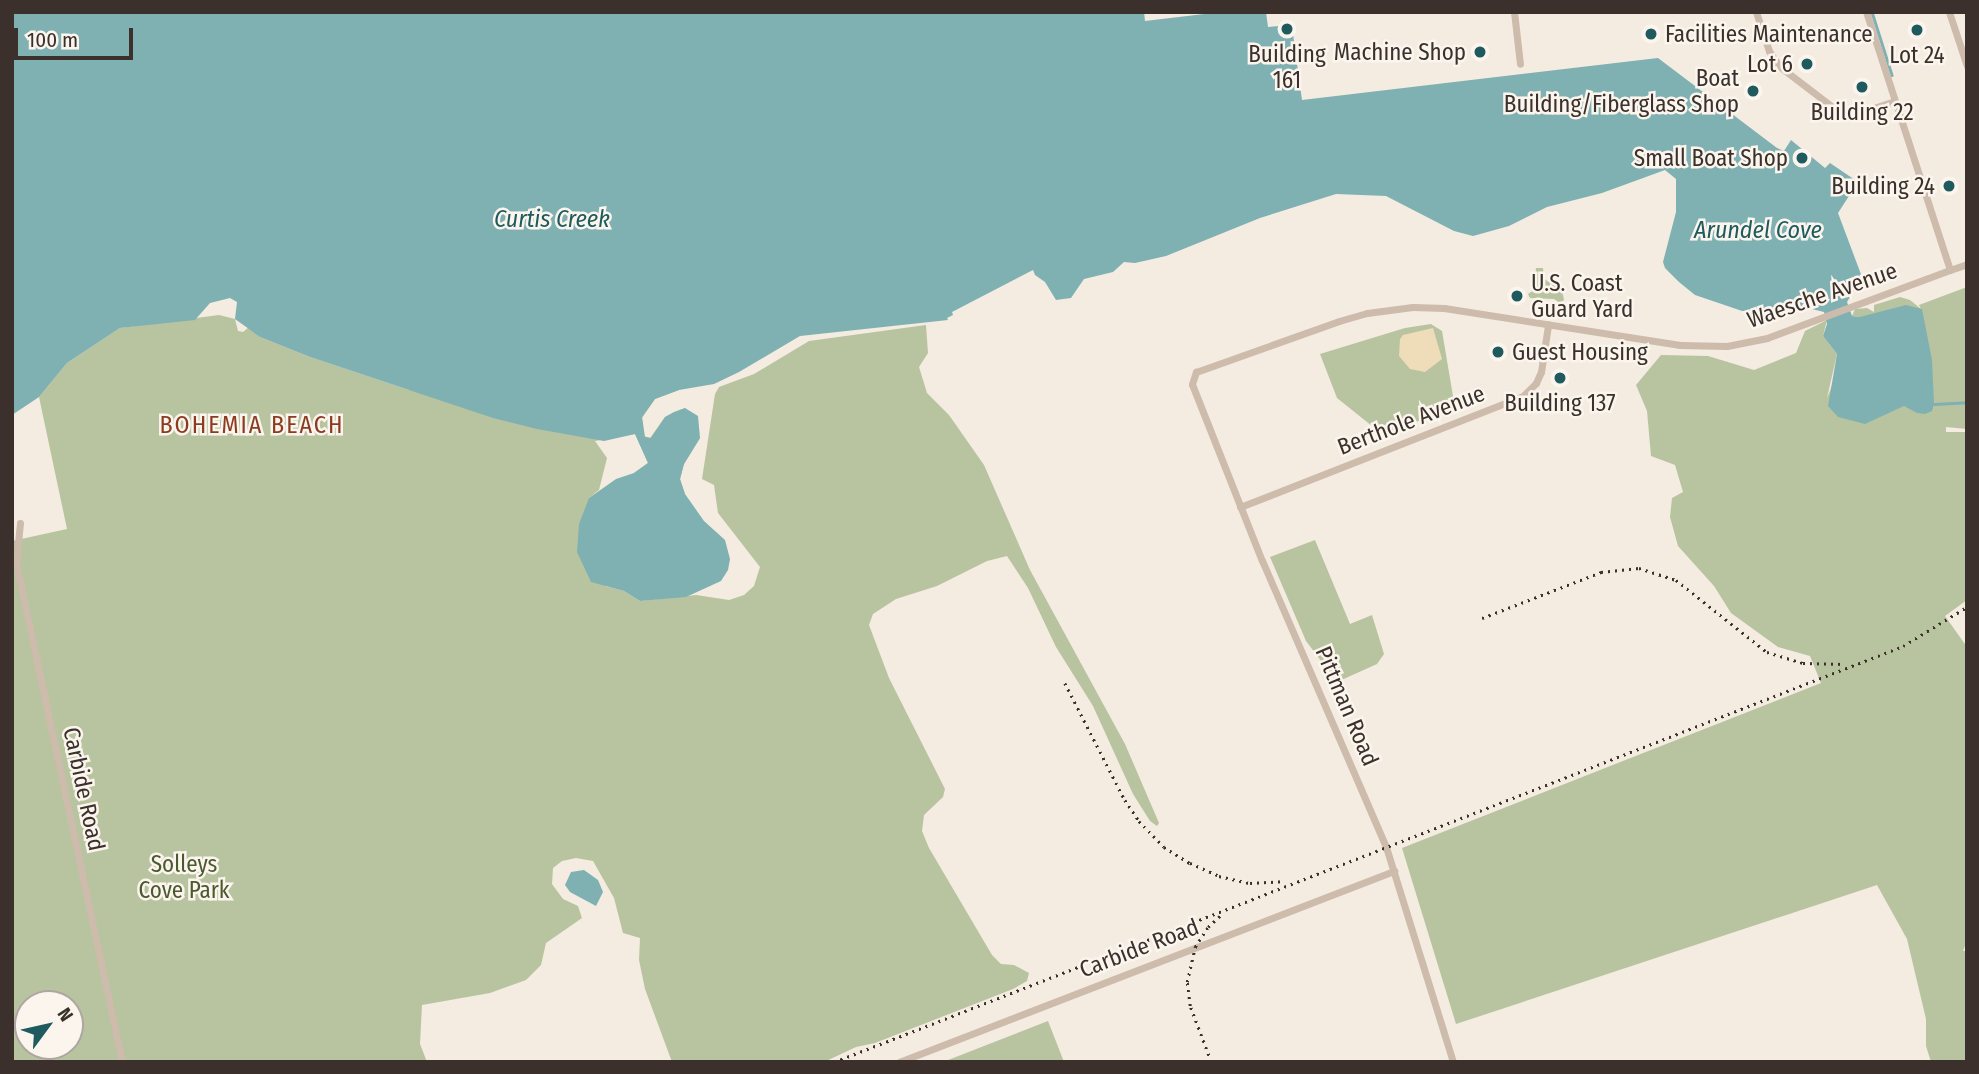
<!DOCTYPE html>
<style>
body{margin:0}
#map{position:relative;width:1979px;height:1074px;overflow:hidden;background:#f4ebe1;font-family:"Fira Sans Condensed",sans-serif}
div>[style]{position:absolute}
.green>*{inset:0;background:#b8c4a0}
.sand>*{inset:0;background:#efdcb8}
.water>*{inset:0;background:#7fb0b2}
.pier>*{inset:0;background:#f4ebe1}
.stream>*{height:2.5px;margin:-1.25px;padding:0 1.25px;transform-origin:1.25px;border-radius:1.25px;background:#7fb0b2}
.street>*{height:7px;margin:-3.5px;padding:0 3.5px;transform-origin:3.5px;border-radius:3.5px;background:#cdbbac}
.rail>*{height:2.5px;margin-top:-1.25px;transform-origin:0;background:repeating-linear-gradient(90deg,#3b302b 0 2px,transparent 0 7px)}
.dots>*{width:19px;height:19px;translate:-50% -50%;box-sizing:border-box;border:4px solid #fbf5ee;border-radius:50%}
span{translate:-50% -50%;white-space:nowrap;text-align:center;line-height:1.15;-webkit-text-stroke:5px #fbf5ee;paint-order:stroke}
.poi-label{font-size:23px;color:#3b302b}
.left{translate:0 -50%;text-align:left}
.right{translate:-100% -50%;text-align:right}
.street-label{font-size:23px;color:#3b302b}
.park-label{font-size:23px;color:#4a5a2e}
.water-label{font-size:24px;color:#1f5a5e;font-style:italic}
.neighbourhood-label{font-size:24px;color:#8c3b22;letter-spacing:2px}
.frame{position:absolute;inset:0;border:14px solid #3b302b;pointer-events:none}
.north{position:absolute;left:14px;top:990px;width:70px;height:70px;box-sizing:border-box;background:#fbf5ee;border:2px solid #aea6a0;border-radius:50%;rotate:57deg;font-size:19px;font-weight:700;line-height:28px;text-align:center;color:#3b302b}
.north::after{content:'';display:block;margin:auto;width:24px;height:32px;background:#1f5a5e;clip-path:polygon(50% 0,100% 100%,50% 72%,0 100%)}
.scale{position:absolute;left:14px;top:28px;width:119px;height:32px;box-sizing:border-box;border:4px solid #3b302b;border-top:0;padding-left:9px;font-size:21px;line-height:24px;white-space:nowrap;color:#3b302b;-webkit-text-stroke:5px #fbf5ee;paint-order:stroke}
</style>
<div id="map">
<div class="green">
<div style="clip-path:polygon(1536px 268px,1543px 268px,1544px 279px,1562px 290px,1564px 300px,1560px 303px,1554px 299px,1530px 298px,1528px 294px,1534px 290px)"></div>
<div style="clip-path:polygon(1967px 287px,1967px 429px,1946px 427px,1946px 432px,1967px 432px,1967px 600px,1945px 616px,1967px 647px,1967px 941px,1963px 951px,1967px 951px,1967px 1062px,1931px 1062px,1926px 1046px,1926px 1019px,1907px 939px,1877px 885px,1456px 1024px,1402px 848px,1821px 683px,1810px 656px,1778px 647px,1731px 613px,1714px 586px,1678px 546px,1670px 517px,1672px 498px,1683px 492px,1675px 465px,1651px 456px,1647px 411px,1636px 385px,1661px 355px,1708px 356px,1754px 370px,1796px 353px,1805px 331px,1827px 320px,1823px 336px,1837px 354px,1827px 398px,1860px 317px,1852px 316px,1855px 309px,1867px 308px,1874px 312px,1874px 305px,1900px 297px,1910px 300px,1921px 309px,1919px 305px)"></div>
<div style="clip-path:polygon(evenodd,219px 315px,235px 319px,238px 331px,243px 332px,249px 327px,260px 337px,310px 357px,409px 390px,679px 390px,655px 399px,642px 418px,644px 436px,650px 438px,665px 417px,685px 408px,700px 438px,684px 464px,680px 479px,685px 494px,634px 473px,648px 463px,635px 434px,595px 441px,607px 458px,599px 490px,589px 498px,605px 586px,624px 591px,640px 601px,696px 595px,729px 600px,744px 595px,754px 586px,760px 567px,718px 513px,714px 485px,702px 479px,715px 394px,719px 387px,754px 374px,809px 341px,926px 325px,928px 353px,919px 367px,927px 393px,949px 415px,984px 465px,1030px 570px,1125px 744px,1159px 823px,1157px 826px,1150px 821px,1133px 794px,1093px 706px,1056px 647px,1028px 588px,1007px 556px,987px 561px,937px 586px,896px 599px,873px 614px,869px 625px,889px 678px,945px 789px,943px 797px,924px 815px,922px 831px,929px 848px,992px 955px,1001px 964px,1014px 965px,1029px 973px,1027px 981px,1013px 989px,875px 1043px,856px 1047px,824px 1062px,672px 1062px,645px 989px,639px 960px,640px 938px,623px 933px,614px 898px,593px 861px,576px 858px,562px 861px,553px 868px,552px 884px,563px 899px,578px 906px,582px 918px,546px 943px,541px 965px,526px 980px,490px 993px,422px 1005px,420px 1044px,427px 1062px,12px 1062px,12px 541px,67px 529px,39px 397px,67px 363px,120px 328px,219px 315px,28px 1004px,70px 1004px,70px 1046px,28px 1046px,28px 1004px)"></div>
<div style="clip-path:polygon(1431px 324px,1442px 331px,1455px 408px,1382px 434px,1337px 398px,1320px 354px,1405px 328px)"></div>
<div style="clip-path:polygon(1315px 540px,1350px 624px,1372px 615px,1384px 654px,1377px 664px,1337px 682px,1306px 641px,1270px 557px)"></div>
<div style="clip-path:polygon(1048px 1021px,1064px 1062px,943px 1062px)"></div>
</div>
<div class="sand">
<div style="clip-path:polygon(1433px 328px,1442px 359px,1425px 372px,1410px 369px,1399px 356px,1400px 339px,1403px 335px)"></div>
</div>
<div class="water">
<div style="clip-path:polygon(12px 12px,1266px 12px,1268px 27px,1280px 26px,1282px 35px,1293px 34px,1302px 100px,1658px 58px,1777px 148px,1784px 151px,1791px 140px,1825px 168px,1830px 163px,1858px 182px,1838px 213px,1862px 277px,1847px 302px,1852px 316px,1860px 317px,1906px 305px,1922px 309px,1932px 360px,1934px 404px,1932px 411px,1925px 414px,1917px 413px,1904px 406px,1865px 424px,1838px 417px,1828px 406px,1837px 354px,1823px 336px,1827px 324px,1824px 312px,1812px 309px,1775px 316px,1754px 315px,1695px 295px,1679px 282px,1665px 268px,1663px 262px,1676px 212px,1676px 179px,1665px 170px,1602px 193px,1547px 207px,1509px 226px,1473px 236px,1454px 231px,1386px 196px,1336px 194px,1260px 218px,1166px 256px,1135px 263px,1124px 262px,1113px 272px,1084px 279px,1071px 298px,1056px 300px,1045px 282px,1035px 275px,948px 320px,800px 336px,739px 372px,714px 384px,679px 390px,655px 399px,642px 417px,645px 437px,651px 438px,665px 417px,674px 412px,685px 408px,698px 416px,700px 438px,684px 464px,680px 479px,685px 494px,704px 521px,725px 540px,730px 559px,728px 570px,721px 581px,686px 597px,640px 601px,624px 591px,591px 582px,577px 552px,579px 524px,589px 498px,616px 479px,634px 473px,648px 463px,635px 434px,604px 441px,537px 429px,493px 418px,310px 357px,260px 337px,235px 319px,237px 302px,230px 298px,210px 303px,195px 320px,120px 328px,67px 363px,39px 397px,12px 415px)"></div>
<div style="clip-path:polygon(584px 870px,598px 880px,603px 892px,596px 906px,570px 892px,565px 885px,571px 872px)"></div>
</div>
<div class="pier">
<div style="clip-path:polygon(1144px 12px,1221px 12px,1145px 21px)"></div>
<div style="clip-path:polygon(1033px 270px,1037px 280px,950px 324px,947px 318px,953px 315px,952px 312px)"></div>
</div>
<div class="stream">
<div style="left:1872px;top:12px;width:66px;rotate:72.4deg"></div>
<div style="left:1934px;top:404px;width:33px;rotate:-3deg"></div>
</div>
<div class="street">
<div style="left:1514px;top:12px;width:52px;rotate:83.4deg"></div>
<div style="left:1756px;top:12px;width:41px;rotate:71.6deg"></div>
<div style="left:1769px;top:51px;width:18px;rotate:56deg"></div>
<div style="left:1779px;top:66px;width:81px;rotate:37.4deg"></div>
<div style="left:1843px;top:115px;width:12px;rotate:-5deg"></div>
<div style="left:1855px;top:114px;width:42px;rotate:-18deg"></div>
<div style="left:1949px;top:12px;width:57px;rotate:71.6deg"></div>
<div style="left:1950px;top:270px;width:18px;rotate:-19deg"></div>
<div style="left:1240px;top:507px;width:304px;rotate:-21.4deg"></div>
<div style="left:1523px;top:396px;width:18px;rotate:-45deg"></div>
<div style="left:1536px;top:383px;width:12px;rotate:-66deg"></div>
<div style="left:1541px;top:372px;width:48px;rotate:-81.5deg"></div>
<div style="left:20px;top:523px;width:40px;rotate:95.7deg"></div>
<div style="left:16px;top:563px;width:510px;rotate:78.01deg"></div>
<div style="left:899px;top:1062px;width:531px;rotate:-21.1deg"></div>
<div style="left:1453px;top:1062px;width:225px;rotate:-107.3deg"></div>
<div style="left:1386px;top:847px;width:312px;rotate:-113.4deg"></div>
<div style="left:1262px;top:561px;width:190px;rotate:-111.6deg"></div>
<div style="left:1192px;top:384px;width:13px;rotate:-72deg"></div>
<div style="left:1196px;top:372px;width:152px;rotate:-19.6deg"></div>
<div style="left:1339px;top:321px;width:29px;rotate:-16deg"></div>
<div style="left:1367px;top:313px;width:46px;rotate:-7.4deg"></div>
<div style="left:1413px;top:307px;width:31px;rotate:2deg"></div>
<div style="left:1444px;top:308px;width:239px;rotate:8.9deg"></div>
<div style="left:1680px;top:345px;width:47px;rotate:1.2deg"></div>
<div style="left:1727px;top:346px;width:41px;rotate:-11.3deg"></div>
<div style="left:1767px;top:338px;width:195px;rotate:-20.4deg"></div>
<div style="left:1950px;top:270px;width:271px;rotate:-108deg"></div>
</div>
<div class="rail">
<div style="left:1482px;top:618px;width:128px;rotate:-21.1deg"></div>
<div style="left:1601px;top:572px;width:38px;rotate:-6deg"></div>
<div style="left:1639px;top:568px;width:39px;rotate:18deg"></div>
<div style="left:1676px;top:580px;width:116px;rotate:38.4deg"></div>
<div style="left:1767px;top:652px;width:38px;rotate:17deg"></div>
<div style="left:1803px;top:663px;width:42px;rotate:1.4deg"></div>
<div style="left:1065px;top:683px;width:131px;rotate:62.9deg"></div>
<div style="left:1125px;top:800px;width:25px;rotate:56deg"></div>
<div style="left:1139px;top:821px;width:36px;rotate:46deg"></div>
<div style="left:1164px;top:847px;width:31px;rotate:32deg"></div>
<div style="left:1190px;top:863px;width:32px;rotate:24deg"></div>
<div style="left:1219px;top:876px;width:32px;rotate:13deg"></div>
<div style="left:1250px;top:883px;width:33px;rotate:-3deg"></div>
<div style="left:834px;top:1062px;width:1147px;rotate:-21.26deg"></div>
<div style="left:1903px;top:646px;width:75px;rotate:-31.4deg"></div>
<div style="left:1211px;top:1062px;width:60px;rotate:-110.6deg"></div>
<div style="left:1190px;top:1006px;width:24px;rotate:-97deg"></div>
<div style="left:1187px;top:982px;width:36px;rotate:-77deg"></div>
<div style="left:1195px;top:947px;width:24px;rotate:-57deg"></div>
<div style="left:1208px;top:927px;width:18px;rotate:-43deg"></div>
</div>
<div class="dots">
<div style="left:1287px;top:29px;background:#1f5a5e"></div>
<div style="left:1917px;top:30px;background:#1f5a5e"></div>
<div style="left:1651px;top:34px;background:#1f5a5e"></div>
<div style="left:1480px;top:52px;background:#1f5a5e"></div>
<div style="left:1807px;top:64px;background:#1f5a5e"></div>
<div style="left:1862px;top:87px;background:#1f5a5e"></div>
<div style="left:1753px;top:91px;background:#1f5a5e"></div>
<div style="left:1802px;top:158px;background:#1f5a5e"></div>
<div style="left:1949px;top:186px;background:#1f5a5e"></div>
<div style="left:1517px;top:296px;background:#1f5a5e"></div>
<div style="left:1498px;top:352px;background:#1f5a5e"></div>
<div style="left:1560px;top:378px;background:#1f5a5e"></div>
</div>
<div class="poi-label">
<span class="left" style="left:1665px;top:34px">Facilities Maintenance</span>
<span class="right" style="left:1466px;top:52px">Machine Shop</span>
<span style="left:1287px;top:67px">Building<br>161</span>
<span style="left:1917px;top:55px">Lot 24</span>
<span class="right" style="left:1793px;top:64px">Lot 6</span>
<span class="right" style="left:1739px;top:91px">Boat<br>Building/Fiberglass Shop</span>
<span style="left:1862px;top:112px">Building 22</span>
<span class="right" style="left:1788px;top:158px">Small Boat Shop</span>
<span class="right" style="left:1935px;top:186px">Building 24</span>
<span class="left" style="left:1531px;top:296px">U.S. Coast<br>Guard Yard</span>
<span class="left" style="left:1512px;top:352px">Guest Housing</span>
<span style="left:1560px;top:403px">Building 137</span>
</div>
<div class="street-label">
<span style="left:1822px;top:295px;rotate:-19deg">Waesche Avenue</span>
<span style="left:1411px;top:420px;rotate:-21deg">Berthole Avenue</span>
<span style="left:1347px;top:706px;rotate:67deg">Pittman Road</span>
<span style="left:84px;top:789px;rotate:78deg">Carbide Road</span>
<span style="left:1139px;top:948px;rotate:-21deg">Carbide Road</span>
</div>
<div class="park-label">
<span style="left:184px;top:877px">Solleys<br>Cove Park</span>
</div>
<div class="water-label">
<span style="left:552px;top:220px">Curtis Creek</span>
<span style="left:1758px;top:231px">Arundel Cove</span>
</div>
<div class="neighbourhood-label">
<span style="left:252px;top:426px">BOHEMIA BEACH</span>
</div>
<div class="frame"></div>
<div class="north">N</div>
<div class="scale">100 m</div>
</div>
